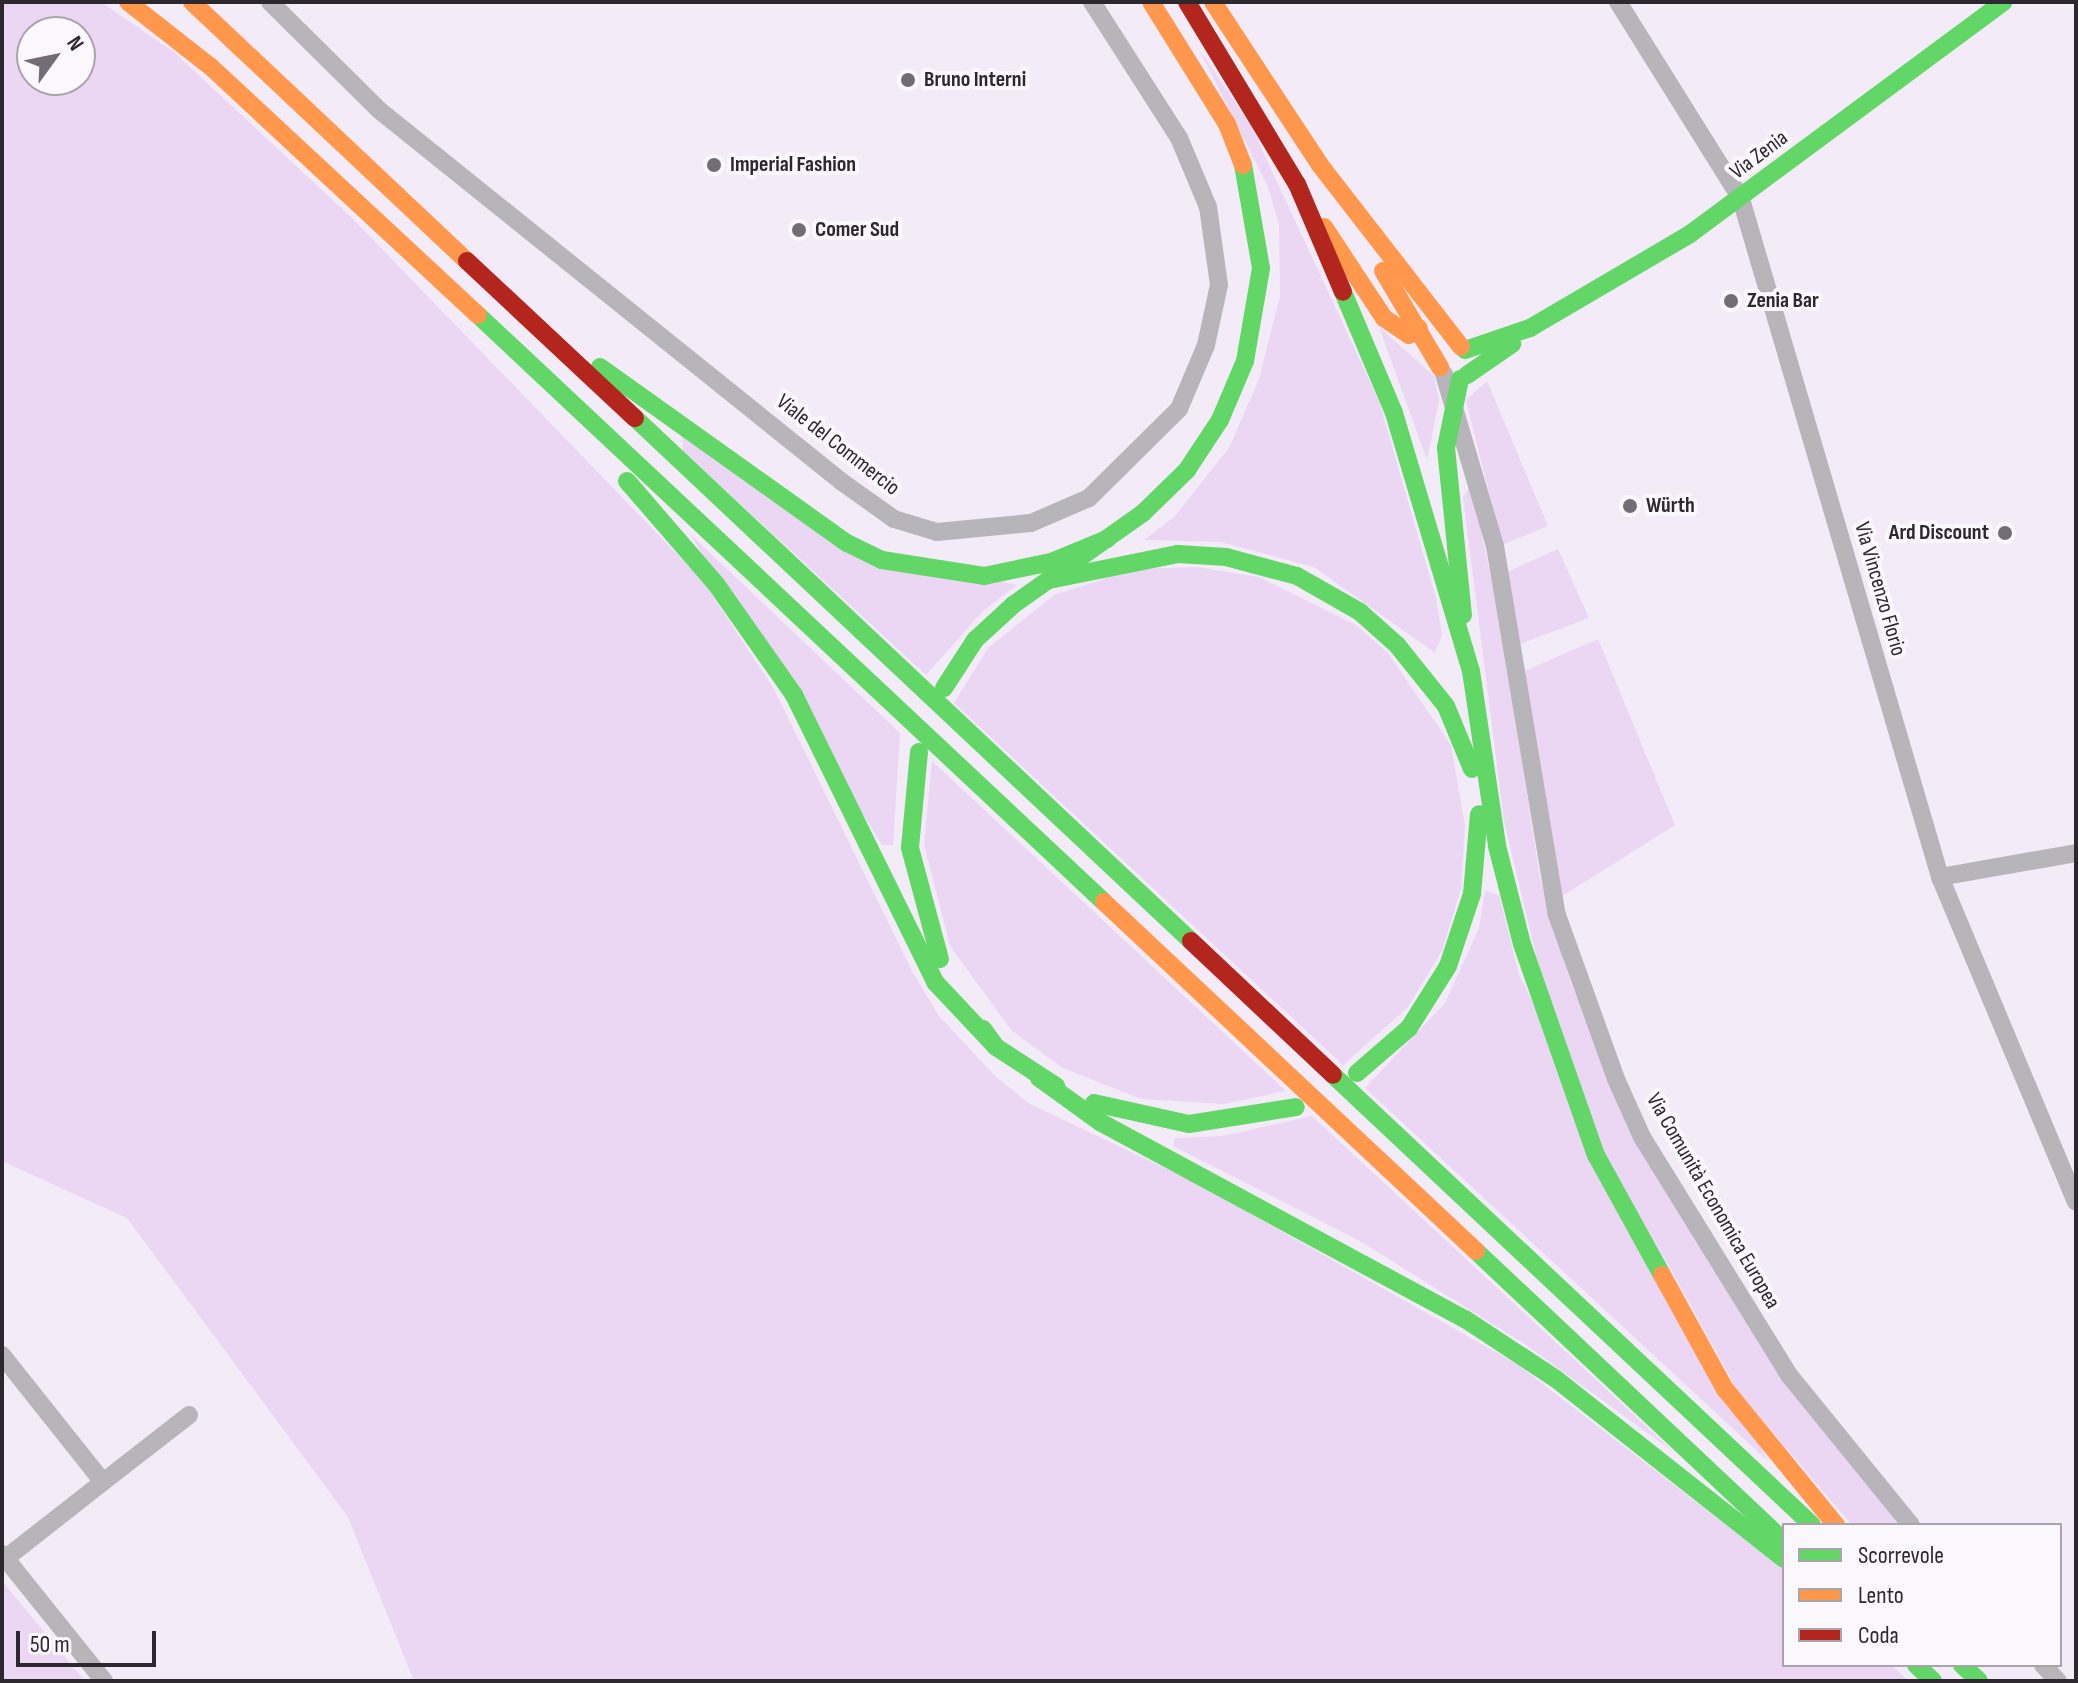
<!DOCTYPE html>
<meta charset="utf-8">
<style>
body{margin:0}
#map{position:relative;width:2078px;height:1683px;overflow:hidden;background:#f4ebf8;font-family:"Sofia Sans Condensed",sans-serif}
div>[style]{position:absolute}
.green>*{inset:0;background:#ebd7f4}
.street>*{height:18px;margin:-9px;padding:0 9px;transform-origin:9px;border-radius:9px;background:#b8b5ba}
.fast>*{height:18px;margin:-9px;padding:0 9px;transform-origin:9px;border-radius:9px;background:#63d668}
.slow>*{height:18px;margin:-9px;padding:0 9px;transform-origin:9px;border-radius:9px;background:#ff974d}
.jam>*{height:18px;margin:-9px;padding:0 9px;transform-origin:9px;border-radius:9px;background:#b3261e}
.dots>*{width:22px;height:22px;translate:-50% -50%;box-sizing:border-box;border:4px solid #fbf8fd;border-radius:50%}
span{translate:-50% -50%;white-space:nowrap;text-align:center;line-height:1.15;-webkit-text-stroke:8px #fbf8fd;paint-order:stroke}
.poi-label{font-size:22px;color:#2d2730;font-weight:700}
.left{translate:0 -50%;text-align:left}
.right{translate:-100% -50%;text-align:right}
.street-label{font-size:22px;color:#2d2730}
.frame{position:absolute;inset:0;border:4px solid #2d2730;pointer-events:none}
.legend{position:absolute;left:1782px;top:1523px;width:280px;height:144px;box-sizing:border-box;background:#fbf8fd;border:2px solid #a9a4ab;margin:0;padding:10px 14px;list-style:none;font-size:24px;color:#2d2730}
.legend li{display:flex;align-items:center;gap:16px;height:40px}
.legend b{width:40px;border:2px solid #a9a4ab}
.north{position:absolute;left:16px;top:16px;width:80px;height:80px;box-sizing:border-box;background:#fbf8fd;border:2px solid #a9a4ab;border-radius:50%;rotate:57deg;font-size:22px;font-weight:700;line-height:32px;text-align:center;color:#2d2730}
.north::after{content:'';display:block;margin:auto;width:28px;height:36px;background:#736c76;clip-path:polygon(50% 0,100% 100%,50% 72%,0 100%)}
.scale{position:absolute;left:16px;top:1631px;width:140px;height:36px;box-sizing:border-box;border:4px solid #2d2730;border-top:0;padding-left:10px;font-size:24px;line-height:28px;white-space:nowrap;color:#2d2730;-webkit-text-stroke:6px #fbf8fd;paint-order:stroke}
</style>
<div id="map">
<div class="green">
<div style="clip-path:polygon(evenodd,2px 2px,101px 2px,174px 52px,353px 219px,702px 580px,774px 689px,912px 971px,939px 1016px,997px 1078px,1030px 1104px,1192px 1181px,1517px 1364px,1784px 1570px,1784px 1665px,1891px 1665px,1909px 1681px,414px 1681px,348px 1517px,127px 1218px,2px 1161px,2px 2px,32px 32px,80px 32px,80px 80px,32px 80px,32px 32px)"></div>
<div style="clip-path:polygon(1199px 49px,1250px 124px,1379px 401px,1436px 598px,1442px 635px,1435px 653px,1314px 567px,1221px 542px,1144px 540px,1174px 517px,1229px 448px,1259px 379px,1280px 296px,1279px 224px,1268px 187px)"></div>
<div style="clip-path:polygon(1379px 327px,1434px 376px,1439px 401px,1427px 460px)"></div>
<div style="clip-path:polygon(1487px 381px,1548px 526px,1502px 545px,1466px 400px)"></div>
<div style="clip-path:polygon(682px 436px,845px 552px,1017px 585px,983px 611px,926px 675px,683px 451px)"></div>
<div style="clip-path:polygon(1471px 485px,1499px 614px,1540px 878px,1571px 983px,1632px 1126px,1777px 1366px,1899px 1525px,1852px 1525px,1738px 1392px,1599px 1138px,1544px 989px,1504px 821px,1463px 497px)"></div>
<div style="clip-path:polygon(690px 534px,900px 733px,893px 845px,882px 845px)"></div>
<div style="clip-path:polygon(1558px 549px,1589px 618px,1520px 644px,1507px 572px)"></div>
<div style="clip-path:polygon(1197px 567px,1259px 577px,1356px 625px,1388px 653px,1451px 745px,1465px 826px,1461px 889px,1442px 951px,1408px 1007px,1343px 1065px,954px 703px,988px 648px,1054px 595px,1135px 569px)"></div>
<div style="clip-path:polygon(1598px 639px,1675px 825px,1561px 897px,1522px 672px)"></div>
<div style="clip-path:polygon(932px 761px,1286px 1091px,1224px 1104px,1141px 1099px,1063px 1068px,1012px 1031px,950px 946px,924px 844px)"></div>
<div style="clip-path:polygon(1485px 891px,1499px 895px,1519px 975px,1768px 1461px,1365px 1088px,1445px 1003px,1479px 928px)"></div>
<div style="clip-path:polygon(1312px 1116px,1675px 1453px,1529px 1347px,1360px 1241px,1173px 1146px,1175px 1138px,1223px 1136px)"></div>
<div style="clip-path:polygon(2px 1581px,85px 1681px,2px 1681px)"></div>
</div>
<div class="street">
<div style="left:270px;top:2px;width:153px;rotate:44.7deg"></div>
<div style="left:379px;top:110px;width:594px;rotate:38.78deg"></div>
<div style="left:842px;top:482px;width:64px;rotate:35.4deg"></div>
<div style="left:894px;top:519px;width:45px;rotate:16.8deg"></div>
<div style="left:937px;top:532px;width:94px;rotate:-5.5deg"></div>
<div style="left:1031px;top:523px;width:63px;rotate:-23.3deg"></div>
<div style="left:1089px;top:498px;width:127px;rotate:-44.7deg"></div>
<div style="left:1179px;top:409px;width:69px;rotate:-67.1deg"></div>
<div style="left:1206px;top:345px;width:61px;rotate:-77.8deg"></div>
<div style="left:1219px;top:285px;width:79px;rotate:-98deg"></div>
<div style="left:1208px;top:207px;width:75px;rotate:-112.8deg"></div>
<div style="left:1179px;top:138px;width:161px;rotate:-122.6deg"></div>
<div style="left:1618px;top:2px;width:232px;rotate:58deg"></div>
<div style="left:1741px;top:199px;width:707px;rotate:73.64deg"></div>
<div style="left:1940px;top:877px;width:352px;rotate:67.3deg"></div>
<div style="left:1444px;top:374px;width:179px;rotate:73.5deg"></div>
<div style="left:1495px;top:546px;width:374px;rotate:80.5deg"></div>
<div style="left:1557px;top:915px;width:174px;rotate:70.2deg"></div>
<div style="left:1616px;top:1079px;width:64px;rotate:65.9deg"></div>
<div style="left:1642px;top:1137px;width:280px;rotate:58.3deg"></div>
<div style="left:1789px;top:1375px;width:193px;rotate:50.9deg"></div>
<div style="left:1940px;top:877px;width:138px;rotate:-10deg"></div>
<div style="left:2px;top:1355px;width:162px;rotate:51.5deg"></div>
<div style="left:103px;top:1482px;width:123px;rotate:141.9deg"></div>
<div style="left:103px;top:1482px;width:109px;rotate:-37.9deg"></div>
<div style="left:2px;top:1554px;width:163px;rotate:51.2deg"></div>
<div style="left:2043px;top:1665px;width:22px;rotate:47deg"></div>
</div>
<div class="fast">
<div style="left:1343px;top:292px;width:131px;rotate:67.1deg"></div>
<div style="left:1394px;top:413px;width:269px;rotate:73.4deg"></div>
<div style="left:1471px;top:671px;width:177px;rotate:81.5deg"></div>
<div style="left:1497px;top:846px;width:101px;rotate:75.7deg"></div>
<div style="left:1522px;top:944px;width:224px;rotate:70.7deg"></div>
<div style="left:1596px;top:1155px;width:137px;rotate:61.2deg"></div>
<div style="left:478px;top:315px;width:858px;rotate:43.16deg"></div>
<div style="left:1465px;top:350px;width:69px;rotate:-18.7deg"></div>
<div style="left:1530px;top:328px;width:186px;rotate:-30.4deg"></div>
<div style="left:1690px;top:234px;width:390px;rotate:-36.5deg"></div>
<div style="left:600px;top:367px;width:303px;rotate:35.5deg"></div>
<div style="left:847px;top:543px;width:39px;rotate:26deg"></div>
<div style="left:882px;top:560px;width:103px;rotate:8.9deg"></div>
<div style="left:984px;top:576px;width:68px;rotate:-11.8deg"></div>
<div style="left:1051px;top:562px;width:61px;rotate:-22.3deg"></div>
<div style="left:1467px;top:375px;width:55px;rotate:-34.6deg"></div>
<div style="left:1460px;top:379px;width:70px;rotate:101.5deg"></div>
<div style="left:1446px;top:448px;width:168px;rotate:84.2deg"></div>
<div style="left:635px;top:418px;width:763px;rotate:43.25deg"></div>
<div style="left:627px;top:481px;width:136px;rotate:49.2deg"></div>
<div style="left:716px;top:584px;width:136px;rotate:54.9deg"></div>
<div style="left:794px;top:695px;width:320px;rotate:63.8deg"></div>
<div style="left:935px;top:982px;width:89px;rotate:46.8deg"></div>
<div style="left:1049px;top:580px;width:132px;rotate:-11.4deg"></div>
<div style="left:1178px;top:554px;width:48px;rotate:3.6deg"></div>
<div style="left:1226px;top:557px;width:73px;rotate:15deg"></div>
<div style="left:1297px;top:576px;width:73px;rotate:29.7deg"></div>
<div style="left:1360px;top:612px;width:50px;rotate:41.7deg"></div>
<div style="left:1397px;top:645px;width:78px;rotate:51.2deg"></div>
<div style="left:1446px;top:706px;width:68px;rotate:67.6deg"></div>
<div style="left:944px;top:688px;width:57px;rotate:-57.1deg"></div>
<div style="left:975px;top:640px;width:52px;rotate:-42.6deg"></div>
<div style="left:1013px;top:605px;width:159px;rotate:-35.3deg"></div>
<div style="left:1143px;top:513px;width:62px;rotate:-44.3deg"></div>
<div style="left:1187px;top:470px;width:60px;rotate:-56.6deg"></div>
<div style="left:1220px;top:420px;width:64px;rotate:-67deg"></div>
<div style="left:1245px;top:361px;width:94px;rotate:-80.2deg"></div>
<div style="left:1261px;top:268px;width:105px;rotate:-99.9deg"></div>
<div style="left:919px;top:752px;width:96px;rotate:95.4deg"></div>
<div style="left:910px;top:848px;width:115px;rotate:74.9deg"></div>
<div style="left:983px;top:1029px;width:22px;rotate:54deg"></div>
<div style="left:996px;top:1047px;width:72px;rotate:33deg"></div>
<div style="left:1357px;top:1073px;width:69px;rotate:-40.9deg"></div>
<div style="left:1409px;top:1028px;width:73px;rotate:-57.8deg"></div>
<div style="left:1448px;top:966px;width:76px;rotate:-71.6deg"></div>
<div style="left:1472px;top:894px;width:80px;rotate:-85deg"></div>
<div style="left:1333px;top:1075px;width:657px;rotate:43.21deg"></div>
<div style="left:1039px;top:1078px;width:75px;rotate:35.8deg"></div>
<div style="left:1100px;top:1122px;width:415px;rotate:28.4deg"></div>
<div style="left:1465px;top:1319px;width:109px;rotate:33.4deg"></div>
<div style="left:1556px;top:1379px;width:290px;rotate:38.3deg"></div>
<div style="left:1094px;top:1103px;width:97px;rotate:12.5deg"></div>
<div style="left:1189px;top:1124px;width:108px;rotate:-9deg"></div>
<div style="left:1476px;top:1251px;width:423px;rotate:43.3deg"></div>
<div style="left:1916px;top:1665px;width:23px;rotate:43deg"></div>
<div style="left:1962px;top:1665px;width:23px;rotate:43deg"></div>
</div>
<div class="slow">
<div style="left:128px;top:2px;width:105px;rotate:38.1deg"></div>
<div style="left:211px;top:67px;width:364px;rotate:42.9deg"></div>
<div style="left:192px;top:2px;width:378px;rotate:43.3deg"></div>
<div style="left:1151px;top:2px;width:144px;rotate:58.1deg"></div>
<div style="left:1227px;top:124px;width:44px;rotate:68.7deg"></div>
<div style="left:1213px;top:2px;width:195px;rotate:56.7deg"></div>
<div style="left:1320px;top:165px;width:230px;rotate:52.2deg"></div>
<div style="left:1324px;top:227px;width:109px;rotate:56.6deg"></div>
<div style="left:1384px;top:318px;width:30px;rotate:34deg"></div>
<div style="left:1409px;top:335px;width:12px;rotate:-35deg"></div>
<div style="left:1383px;top:271px;width:112px;rotate:59.3deg"></div>
<div style="left:1104px;top:902px;width:510px;rotate:43.17deg"></div>
<div style="left:1662px;top:1275px;width:130px;rotate:61.1deg"></div>
<div style="left:1725px;top:1389px;width:176px;rotate:50.8deg"></div>
</div>
<div class="jam">
<div style="left:1187px;top:2px;width:213px;rotate:58.9deg"></div>
<div style="left:1297px;top:184px;width:117px;rotate:66.9deg"></div>
<div style="left:467px;top:261px;width:230px;rotate:43.1deg"></div>
<div style="left:1191px;top:941px;width:195px;rotate:43.3deg"></div>
</div>
<div class="dots">
<div style="left:908px;top:80px;background:#736c76"></div>
<div style="left:714px;top:165px;background:#736c76"></div>
<div style="left:799px;top:230px;background:#736c76"></div>
<div style="left:1731px;top:301px;background:#736c76"></div>
<div style="left:1630px;top:506px;background:#736c76"></div>
<div style="left:2005px;top:533px;background:#736c76"></div>
</div>
<div class="poi-label">
<span class="left" style="left:924px;top:80px">Bruno Interni</span>
<span class="left" style="left:730px;top:165px">Imperial Fashion</span>
<span class="left" style="left:815px;top:230px">Comer Sud</span>
<span class="left" style="left:1747px;top:301px">Zenia Bar</span>
<span class="left" style="left:1646px;top:506px">Würth</span>
<span class="right" style="left:1989px;top:533px">Ard Discount</span>
</div>
<div class="street-label">
<span style="left:1759px;top:155px;rotate:-37deg">Via Zenia</span>
<span style="left:838px;top:445px;rotate:38deg">Viale del Commercio</span>
<span style="left:1880px;top:589px;rotate:74deg">Via Vincenzo Florio</span>
<span style="left:1713px;top:1201px;rotate:60deg">Via Comunità Economica Europea</span>
</div>
<div class="frame"></div>
<ul class="legend">
<li><b style="height:10px;background:#63d668"></b>Scorrevole</li>
<li><b style="height:10px;background:#ff974d"></b>Lento</li>
<li><b style="height:10px;background:#b3261e"></b>Coda</li>
</ul>
<div class="north">N</div>
<div class="scale">50 m</div>
</div>
